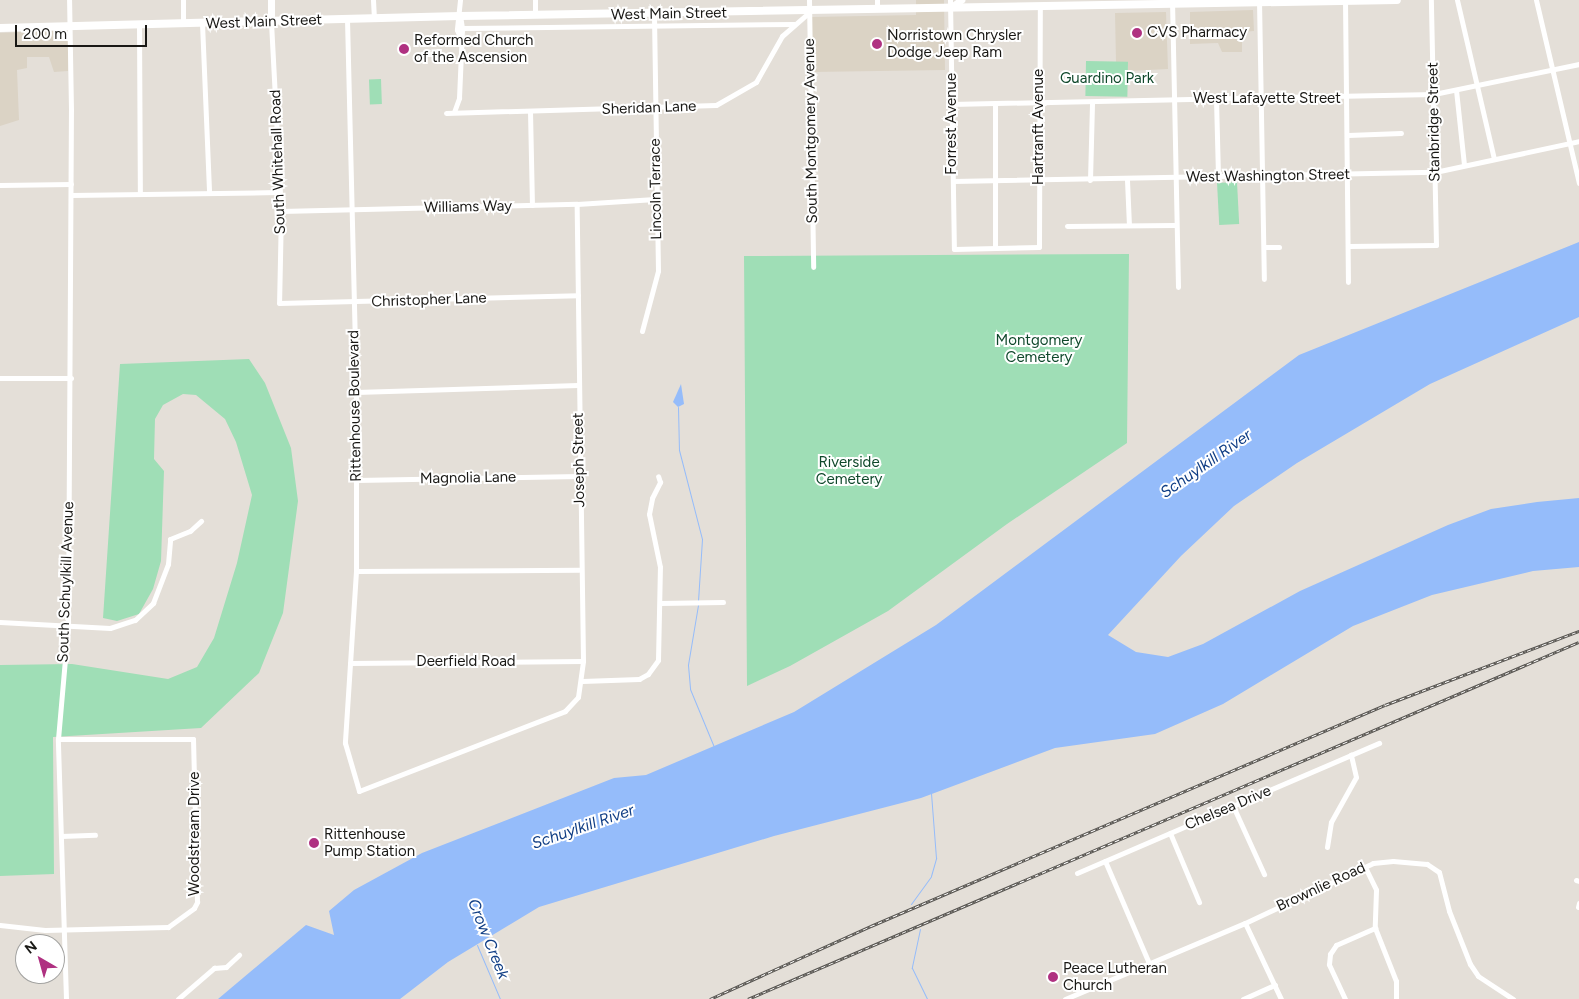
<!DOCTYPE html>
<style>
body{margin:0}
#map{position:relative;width:1579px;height:999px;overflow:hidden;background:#e4dfd8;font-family:Figtree,sans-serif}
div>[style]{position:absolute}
.built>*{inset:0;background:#dbd3c5}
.green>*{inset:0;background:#9fdeb6;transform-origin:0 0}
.water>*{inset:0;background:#95bcfa}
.stream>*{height:1px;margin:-0.5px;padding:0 0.5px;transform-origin:0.5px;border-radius:0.5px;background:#95bcfa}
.minor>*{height:5px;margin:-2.5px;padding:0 2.5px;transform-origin:2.5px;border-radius:2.5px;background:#fff}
.secondary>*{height:7px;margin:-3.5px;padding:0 3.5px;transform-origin:3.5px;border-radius:3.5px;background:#fff}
.primary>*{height:8px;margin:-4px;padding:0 4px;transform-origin:4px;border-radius:4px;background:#fff}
.rail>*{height:3px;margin-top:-1.5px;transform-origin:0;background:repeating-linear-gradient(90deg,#fff 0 4px,#54524e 0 8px);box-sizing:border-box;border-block:1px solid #54524e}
.dots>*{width:14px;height:14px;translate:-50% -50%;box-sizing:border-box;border:2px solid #fff;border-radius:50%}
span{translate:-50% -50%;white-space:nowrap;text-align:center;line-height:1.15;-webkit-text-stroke:4px #fff;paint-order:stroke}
.street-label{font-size:15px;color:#191815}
.poi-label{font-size:15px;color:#191815}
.left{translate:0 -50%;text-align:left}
.park-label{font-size:15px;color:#0f482b}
.water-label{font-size:16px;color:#103e85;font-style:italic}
.north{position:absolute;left:15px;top:934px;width:50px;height:50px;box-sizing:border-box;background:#fff;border:1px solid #a3a3a1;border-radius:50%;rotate:322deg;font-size:14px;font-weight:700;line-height:20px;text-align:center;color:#191815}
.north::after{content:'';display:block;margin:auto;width:18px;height:22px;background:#af3181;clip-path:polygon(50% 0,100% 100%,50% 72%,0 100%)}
.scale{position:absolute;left:15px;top:25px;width:132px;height:22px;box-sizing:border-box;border:2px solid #191815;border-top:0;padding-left:6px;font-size:15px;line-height:18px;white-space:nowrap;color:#191815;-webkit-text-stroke:4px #fff;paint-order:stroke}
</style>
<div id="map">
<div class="built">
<div style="clip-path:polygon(916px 0,944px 0,945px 70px,812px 72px,812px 17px,916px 15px)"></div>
<div style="clip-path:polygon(1253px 10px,1254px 31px,1242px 32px,1242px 52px,1222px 52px,1218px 43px,1190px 44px,1190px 12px)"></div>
<div style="clip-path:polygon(1166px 12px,1168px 69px,1128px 71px,1128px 62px,1116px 62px,1115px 13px)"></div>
<div style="clip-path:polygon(68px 30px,68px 71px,54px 72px,49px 57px,27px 57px,27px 68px,17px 70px,19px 120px,0 126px,0 33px)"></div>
</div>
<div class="green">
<div style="left:1086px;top:61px;width:42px;height:35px;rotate:1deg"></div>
<div style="left:381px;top:79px;width:25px;height:12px;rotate:88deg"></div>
<div style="left:1237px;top:182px;width:42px;height:20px;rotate:87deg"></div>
<div style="clip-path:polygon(1129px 254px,1127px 443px,1007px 524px,888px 611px,790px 666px,747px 686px,744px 256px)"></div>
<div style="clip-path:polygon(249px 359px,265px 383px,291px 448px,298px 501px,283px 613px,259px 673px,201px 728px,53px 737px,54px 874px,0 876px,0 665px,72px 664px,168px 679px,197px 667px,214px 638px,237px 563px,252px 495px,236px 442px,225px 419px,196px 395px,183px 394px,163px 405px,155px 419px,154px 459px,164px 471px,161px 561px,153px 589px,139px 614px,117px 621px,103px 618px,120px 364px)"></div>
</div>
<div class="water">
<div style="clip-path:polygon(1579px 242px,1579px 317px,1430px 384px,1297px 463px,1234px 506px,1181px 556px,1108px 635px,1136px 652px,1168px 657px,1203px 644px,1300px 591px,1448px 525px,1491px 509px,1537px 502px,1579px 498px,1579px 567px,1533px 571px,1432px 595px,1353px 626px,1223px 704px,1155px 734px,1055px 748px,921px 798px,774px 836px,539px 907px,448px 962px,400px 999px,218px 999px,306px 925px,334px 935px,329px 911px,354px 890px,422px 853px,614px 778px,646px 775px,794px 712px,936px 625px,1299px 355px)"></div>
<div style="clip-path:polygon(681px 384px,684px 404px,678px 407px,673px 402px)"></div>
</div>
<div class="stream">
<div style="left:678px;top:407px;width:43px;rotate:88.7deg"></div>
<div style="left:679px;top:450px;width:92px;rotate:75.5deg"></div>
<div style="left:702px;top:539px;width:62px;rotate:93.7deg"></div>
<div style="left:698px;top:605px;width:61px;rotate:99.5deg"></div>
<div style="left:688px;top:665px;width:24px;rotate:85deg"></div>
<div style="left:690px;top:689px;width:63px;rotate:67.5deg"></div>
<div style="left:911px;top:904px;width:34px;rotate:-54deg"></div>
<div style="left:931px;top:876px;width:19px;rotate:-74deg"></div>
<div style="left:936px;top:858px;width:65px;rotate:-94.4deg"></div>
<div style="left:920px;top:929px;width:40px;rotate:102deg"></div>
<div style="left:912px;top:968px;width:34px;rotate:64deg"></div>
<div style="left:477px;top:945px;width:59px;rotate:66.9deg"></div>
</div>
<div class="minor">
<div style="left:183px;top:0;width:24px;rotate:90deg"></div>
<div style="left:373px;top:0;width:19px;rotate:87deg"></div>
<div style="left:460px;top:0;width:30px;rotate:96deg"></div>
<div style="left:457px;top:30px;width:8px;rotate:67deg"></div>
<div style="left:535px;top:0;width:14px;rotate:90deg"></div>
<div style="left:809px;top:0;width:267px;rotate:89.1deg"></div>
<div style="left:877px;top:0;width:9px;rotate:90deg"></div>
<div style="left:950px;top:0;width:249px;rotate:89.1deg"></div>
<div style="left:954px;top:249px;width:85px;rotate:-1.3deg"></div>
<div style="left:1039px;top:247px;width:239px;rotate:-89.8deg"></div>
<div style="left:1172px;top:0;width:287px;rotate:88.8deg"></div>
<div style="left:1259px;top:0;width:279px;rotate:89deg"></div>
<div style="left:1345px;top:0;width:282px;rotate:89.4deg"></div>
<div style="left:1457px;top:0;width:163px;rotate:76.9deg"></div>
<div style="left:1536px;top:0;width:188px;rotate:76.8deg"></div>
<div style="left:347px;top:19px;width:373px;rotate:88.6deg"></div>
<div style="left:356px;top:392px;width:179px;rotate:90deg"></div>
<div style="left:356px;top:571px;width:172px;rotate:93.7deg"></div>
<div style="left:345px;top:743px;width:50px;rotate:73.7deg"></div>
<div style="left:359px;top:791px;width:221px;rotate:-21.2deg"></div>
<div style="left:565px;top:711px;width:19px;rotate:-47deg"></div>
<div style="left:578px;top:697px;width:36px;rotate:-82deg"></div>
<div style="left:583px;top:661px;width:457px;rotate:-90.8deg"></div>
<div style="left:271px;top:22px;width:189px;rotate:87deg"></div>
<div style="left:281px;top:211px;width:92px;rotate:91.2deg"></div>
<div style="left:279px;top:303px;width:299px;rotate:-1.5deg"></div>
<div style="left:202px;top:23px;width:170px;rotate:87.6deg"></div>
<div style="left:139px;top:25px;width:167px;rotate:89.7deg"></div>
<div style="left:462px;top:28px;width:332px;rotate:-0.7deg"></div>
<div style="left:1456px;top:90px;width:75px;rotate:83.9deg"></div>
<div style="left:1216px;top:99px;width:78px;rotate:88.5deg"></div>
<div style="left:951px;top:104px;width:483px;rotate:-1.2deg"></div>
<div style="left:1434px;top:94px;width:148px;rotate:-11.7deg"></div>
<div style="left:995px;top:104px;width:143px;rotate:90deg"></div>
<div style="left:530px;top:111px;width:94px;rotate:88.8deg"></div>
<div style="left:454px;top:112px;width:15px;rotate:-70deg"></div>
<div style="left:459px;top:98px;width:70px;rotate:-87.5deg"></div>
<div style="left:462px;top:28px;width:12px;rotate:-99deg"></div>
<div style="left:446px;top:113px;width:270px;rotate:-1.7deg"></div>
<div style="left:716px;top:105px;width:46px;rotate:-29.9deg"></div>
<div style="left:756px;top:82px;width:53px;rotate:-60.5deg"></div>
<div style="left:782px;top:36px;width:37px;rotate:-41deg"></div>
<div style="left:1348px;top:135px;width:53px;rotate:-2.2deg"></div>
<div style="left:1090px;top:180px;width:77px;rotate:-88.5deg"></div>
<div style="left:1127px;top:180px;width:45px;rotate:87.5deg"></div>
<div style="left:953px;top:181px;width:482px;rotate:-1.1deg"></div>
<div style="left:1435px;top:172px;width:147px;rotate:-12.1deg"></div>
<div style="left:0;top:185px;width:71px;rotate:-0.8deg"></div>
<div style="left:71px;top:195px;width:206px;rotate:-0.8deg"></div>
<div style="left:281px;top:211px;width:296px;rotate:-1.4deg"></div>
<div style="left:577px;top:204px;width:78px;rotate:-3.7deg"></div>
<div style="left:1067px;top:226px;width:108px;rotate:-0.5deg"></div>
<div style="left:1348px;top:246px;width:88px;rotate:-0.7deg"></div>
<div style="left:1436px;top:245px;width:245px;rotate:-91.2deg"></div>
<div style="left:1264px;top:247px;width:15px"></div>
<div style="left:642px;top:331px;width:62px;rotate:-75.1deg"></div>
<div style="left:658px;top:271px;width:256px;rotate:-90.9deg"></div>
<div style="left:0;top:378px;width:71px"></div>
<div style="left:356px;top:392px;width:222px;rotate:-1.8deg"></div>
<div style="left:356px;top:480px;width:224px;rotate:-1deg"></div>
<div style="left:356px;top:571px;width:223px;rotate:-0.3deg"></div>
<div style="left:660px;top:603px;width:63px;rotate:-0.9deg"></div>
<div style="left:0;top:622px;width:110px;rotate:3.1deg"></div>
<div style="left:110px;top:628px;width:26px;rotate:-18deg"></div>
<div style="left:135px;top:620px;width:25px;rotate:-43deg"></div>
<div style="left:153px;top:603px;width:42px;rotate:-69deg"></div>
<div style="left:168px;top:564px;width:25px;rotate:-85deg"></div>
<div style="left:170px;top:539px;width:22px;rotate:-22deg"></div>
<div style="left:190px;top:531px;width:15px;rotate:-42deg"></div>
<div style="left:350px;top:663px;width:233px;rotate:-0.5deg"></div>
<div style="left:582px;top:681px;width:57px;rotate:-2deg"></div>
<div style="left:639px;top:679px;width:10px;rotate:-29deg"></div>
<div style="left:648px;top:674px;width:17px;rotate:-54deg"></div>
<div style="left:658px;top:660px;width:93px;rotate:-88.8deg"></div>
<div style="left:660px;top:567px;width:54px;rotate:-101.7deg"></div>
<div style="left:649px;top:514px;width:16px;rotate:-79deg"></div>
<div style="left:652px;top:498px;width:18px;rotate:-63deg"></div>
<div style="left:660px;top:482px;width:6px;rotate:-108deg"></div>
<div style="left:1233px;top:806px;width:75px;rotate:65.5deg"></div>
<div style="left:1170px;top:833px;width:75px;rotate:67.2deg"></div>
<div style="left:61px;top:836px;width:34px;rotate:-2deg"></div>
<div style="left:1327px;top:847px;width:25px;rotate:-81deg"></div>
<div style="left:1331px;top:822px;width:51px;rotate:-60.9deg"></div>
<div style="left:1356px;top:777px;width:23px;rotate:-103deg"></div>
<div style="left:1105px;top:861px;width:111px;rotate:66.7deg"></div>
<div style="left:1365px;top:867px;width:25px;rotate:64deg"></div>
<div style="left:1376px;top:890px;width:38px;rotate:92deg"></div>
<div style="left:1375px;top:928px;width:57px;rotate:68.4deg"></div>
<div style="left:1396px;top:981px;width:18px;rotate:90deg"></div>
<div style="left:1077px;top:873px;width:329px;rotate:-23.3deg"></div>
<div style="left:1576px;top:880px;width:3px;rotate:18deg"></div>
<div style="left:1578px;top:907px;width:4px;rotate:-76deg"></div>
<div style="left:1245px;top:923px;width:84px;rotate:64.7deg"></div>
<div style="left:0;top:925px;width:45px;rotate:6.3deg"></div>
<div style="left:45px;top:930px;width:123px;rotate:-1.4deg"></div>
<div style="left:168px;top:927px;width:32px;rotate:-36deg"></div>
<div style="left:194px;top:908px;width:7px;rotate:-63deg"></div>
<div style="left:197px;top:902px;width:163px;rotate:-91.4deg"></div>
<div style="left:193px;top:739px;width:135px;rotate:180deg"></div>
<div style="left:66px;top:999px;width:260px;rotate:-91.8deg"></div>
<div style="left:58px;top:739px;width:114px;rotate:-85deg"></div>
<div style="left:68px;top:625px;width:515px;rotate:-89.67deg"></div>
<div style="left:71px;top:110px;width:110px;rotate:-91deg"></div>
<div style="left:178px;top:999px;width:48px;rotate:-40.7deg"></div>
<div style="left:214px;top:968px;width:12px;rotate:-5deg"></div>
<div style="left:226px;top:967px;width:18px;rotate:-43deg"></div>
<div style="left:1065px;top:999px;width:195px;rotate:-22.9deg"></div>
<div style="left:1245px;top:923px;width:141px;rotate:-25.1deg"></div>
<div style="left:1373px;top:863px;width:20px;rotate:-6deg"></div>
<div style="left:1393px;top:861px;width:34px;rotate:5deg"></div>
<div style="left:1427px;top:864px;width:14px;rotate:34deg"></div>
<div style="left:1439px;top:872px;width:40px;rotate:75.6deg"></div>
<div style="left:1449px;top:911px;width:57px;rotate:68.4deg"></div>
<div style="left:1470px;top:964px;width:14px;rotate:56deg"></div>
<div style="left:1478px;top:976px;width:42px;rotate:33.3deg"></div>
<div style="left:1243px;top:999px;width:35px;rotate:-24deg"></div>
<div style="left:1345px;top:999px;width:38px;rotate:-115deg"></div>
<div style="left:1329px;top:964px;width:10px;rotate:-84deg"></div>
<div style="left:1330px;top:954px;width:11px;rotate:-56deg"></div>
<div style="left:1336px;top:945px;width:43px;rotate:-23.6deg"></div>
</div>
<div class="secondary">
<div style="left:271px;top:0;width:22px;rotate:90deg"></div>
<div style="left:950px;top:8px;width:14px;rotate:-36deg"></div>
</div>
<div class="primary">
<div style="left:0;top:28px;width:460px;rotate:-1.5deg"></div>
<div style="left:460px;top:16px;width:937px;rotate:-0.98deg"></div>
</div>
<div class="rail">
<div style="left:710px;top:999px;width:177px;rotate:-24.4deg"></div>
<div style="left:871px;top:926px;width:559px;rotate:-23.27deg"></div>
<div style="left:1385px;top:705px;width:208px;rotate:-20.9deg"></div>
<div style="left:748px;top:999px;width:904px;rotate:-23.25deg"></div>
</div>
<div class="dots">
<div style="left:1137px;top:33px;background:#af3181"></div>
<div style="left:877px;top:44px;background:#af3181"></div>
<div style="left:404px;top:49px;background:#af3181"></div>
<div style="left:314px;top:843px;background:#af3181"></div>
<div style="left:1053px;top:977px;background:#af3181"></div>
</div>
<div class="street-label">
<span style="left:669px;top:14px;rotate:-1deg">West Main Street</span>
<span style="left:264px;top:22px;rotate:-2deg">West Main Street</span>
<span style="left:1267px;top:99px">West Lafayette Street</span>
<span style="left:649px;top:108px;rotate:-2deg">Sheridan Lane</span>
<span style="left:1434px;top:122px;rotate:-91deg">Stanbridge Street</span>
<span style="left:952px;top:124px;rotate:-90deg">Forrest Avenue</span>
<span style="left:1039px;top:127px;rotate:-90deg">Hartranft Avenue</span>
<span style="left:811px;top:131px;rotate:-91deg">South Montgomery Avenue</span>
<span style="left:278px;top:162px;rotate:-92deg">South Whitehall Road</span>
<span style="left:1268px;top:176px;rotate:-1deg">West Washington Street</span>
<span style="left:656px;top:189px;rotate:-91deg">Lincoln Terrace</span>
<span style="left:468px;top:207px;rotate:-1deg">Williams Way</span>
<span style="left:429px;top:300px;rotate:-2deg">Christopher Lane</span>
<span style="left:355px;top:406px;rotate:-91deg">Rittenhouse Boulevard</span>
<span style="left:579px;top:460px;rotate:-91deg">Joseph Street</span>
<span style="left:468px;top:478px;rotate:-1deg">Magnolia Lane</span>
<span style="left:66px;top:582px;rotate:-88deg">South Schuylkill Avenue</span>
<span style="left:466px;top:662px">Deerfield Road</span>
<span style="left:1228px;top:808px;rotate:-23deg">Chelsea Drive</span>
<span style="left:195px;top:834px;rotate:-90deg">Woodstream Drive</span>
<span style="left:1321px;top:887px;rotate:-25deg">Brownlie Road</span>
</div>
<div class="poi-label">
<span class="left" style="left:1147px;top:33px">CVS Pharmacy</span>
<span class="left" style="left:887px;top:44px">Norristown Chrysler<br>Dodge Jeep Ram</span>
<span class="left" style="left:414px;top:49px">Reformed Church<br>of the Ascension</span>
<span class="left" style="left:324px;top:843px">Rittenhouse<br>Pump Station</span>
<span class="left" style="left:1063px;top:977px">Peace Lutheran<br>Church</span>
</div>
<div class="park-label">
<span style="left:1107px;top:79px">Guardino Park</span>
<span style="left:1039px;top:349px">Montgomery<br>Cemetery</span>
<span style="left:849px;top:471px">Riverside<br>Cemetery</span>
</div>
<div class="water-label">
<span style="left:1206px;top:464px;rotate:-35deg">Schuylkill River</span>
<span style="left:583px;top:827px;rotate:-19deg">Schuylkill River</span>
<span style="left:488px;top:939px;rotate:68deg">Crow Creek</span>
</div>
<div class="north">N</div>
<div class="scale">200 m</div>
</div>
